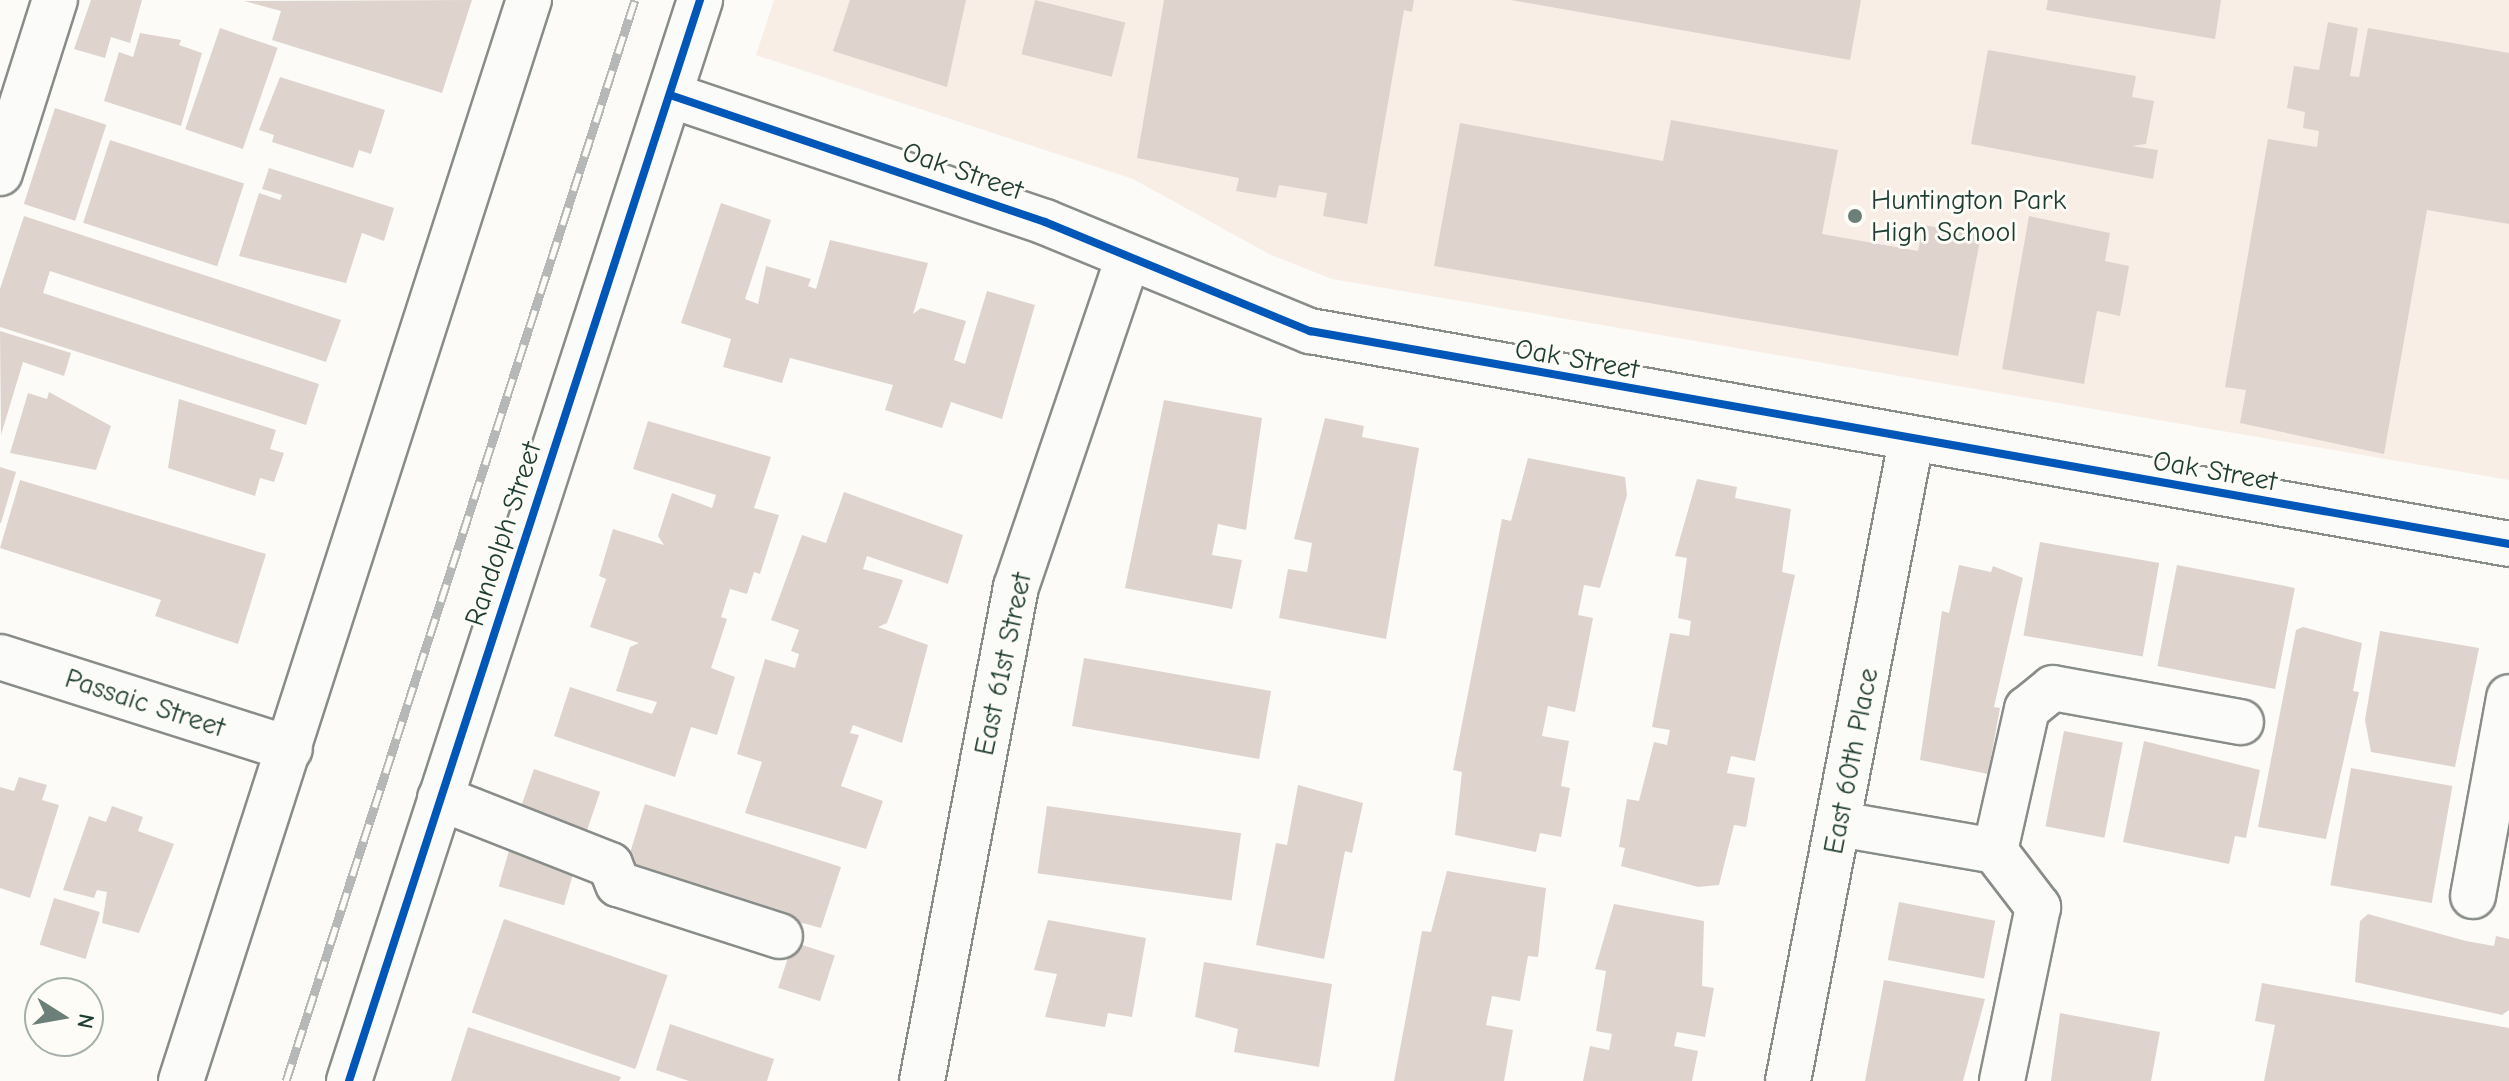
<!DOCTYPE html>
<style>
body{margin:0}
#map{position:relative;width:2509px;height:1081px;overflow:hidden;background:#fcfbf8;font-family:"Comic Neue",sans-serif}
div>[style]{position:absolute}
.built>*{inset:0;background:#f8eee6}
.building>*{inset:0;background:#ded4cd;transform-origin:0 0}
.roads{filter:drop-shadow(2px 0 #888d8a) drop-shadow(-2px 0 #888d8a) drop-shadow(0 2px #888d8a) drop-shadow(0 -2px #888d8a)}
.minor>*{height:44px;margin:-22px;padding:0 22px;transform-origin:22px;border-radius:22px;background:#fbfbf9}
.rail>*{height:9px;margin-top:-4.5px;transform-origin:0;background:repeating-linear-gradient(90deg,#fdfcf7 0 18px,#b5b8b6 0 36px);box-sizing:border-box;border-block:2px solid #b5b8b6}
.cycleway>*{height:8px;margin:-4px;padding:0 4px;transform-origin:4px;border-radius:4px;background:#0057b8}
.dots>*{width:22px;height:22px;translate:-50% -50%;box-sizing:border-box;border:4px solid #fdfcf7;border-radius:50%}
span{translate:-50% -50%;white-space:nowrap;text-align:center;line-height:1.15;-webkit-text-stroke:6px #fdfcf7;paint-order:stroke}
.street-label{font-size:28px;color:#1f3d34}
.poi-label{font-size:28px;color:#1f3d34}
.left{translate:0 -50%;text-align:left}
.north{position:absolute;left:24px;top:977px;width:80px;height:80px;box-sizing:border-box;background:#fdfcf7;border:2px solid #a4b0a9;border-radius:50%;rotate:101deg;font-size:22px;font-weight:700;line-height:32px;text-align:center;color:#1f3d34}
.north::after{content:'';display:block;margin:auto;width:28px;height:36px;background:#6c8079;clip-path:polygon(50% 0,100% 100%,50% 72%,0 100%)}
</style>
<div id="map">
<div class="built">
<div style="clip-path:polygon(774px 0,2509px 0,2509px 480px,1332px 279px,1269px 254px,1133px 179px,756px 55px)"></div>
</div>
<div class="building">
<div style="clip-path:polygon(91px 0,142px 0,130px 43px,111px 37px,105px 58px,74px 49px)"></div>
<div style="clip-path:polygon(472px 0,442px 93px,272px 40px,281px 11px,244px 1px)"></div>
<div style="clip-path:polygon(850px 0,966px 0,947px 87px,833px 51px)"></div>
<div style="left:1035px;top:0;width:93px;height:56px;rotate:14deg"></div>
<div style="clip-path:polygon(1164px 0,1414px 0,1412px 12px,1404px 10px,1367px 224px,1323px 216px,1327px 193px,1279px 185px,1276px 198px,1236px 191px,1239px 178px,1137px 158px)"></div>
<div style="clip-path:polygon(1511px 0,1861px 0,1850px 60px)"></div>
<div style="clip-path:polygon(2048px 0,2221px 0,2215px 39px,2046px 10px)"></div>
<div style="clip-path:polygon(2328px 22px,2358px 28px,2350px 76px,2359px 77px,2368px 28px,2509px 53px,2509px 224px,2427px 210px,2384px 454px,2240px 423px,2246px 390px,2225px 387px,2268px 139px,2317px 147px,2319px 131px,2303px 128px,2305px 112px,2287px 108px,2294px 66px,2319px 70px)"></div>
<div style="left:220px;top:28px;width:61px;height:107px;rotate:19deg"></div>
<div style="clip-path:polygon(140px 33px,181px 40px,179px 45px,202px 53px,181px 126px,104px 101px,119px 52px,133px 57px)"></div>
<div style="clip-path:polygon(1988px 50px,2136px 76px,2132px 97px,2154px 101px,2146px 144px,2132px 146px,2158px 150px,2153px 179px,1971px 144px)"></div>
<div style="clip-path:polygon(280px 77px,385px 110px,371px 154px,359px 150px,353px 168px,272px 142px,274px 135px,259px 130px)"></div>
<div style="left:55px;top:108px;width:54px;height:101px;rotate:18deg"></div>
<div style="clip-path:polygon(1671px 120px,1838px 150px,1822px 234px,1918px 251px,1923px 225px,1981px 235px,1958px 356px,1434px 266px,1460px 123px,1663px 161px)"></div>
<div style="left:110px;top:140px;width:141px;height:87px;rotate:18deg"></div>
<div style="clip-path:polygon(269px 168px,394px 208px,384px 241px,362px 233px,346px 283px,239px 256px,259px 193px,280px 200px,282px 195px,262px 189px)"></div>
<div style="clip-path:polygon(721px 203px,771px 220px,745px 299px,758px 304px,766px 266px,811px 279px,808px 286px,816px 289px,830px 240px,928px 263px,913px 314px,921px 308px,966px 321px,954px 360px,965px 364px,987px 291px,1035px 305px,1002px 419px,951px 402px,942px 428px,885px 410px,893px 385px,790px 358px,782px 383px,723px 367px,731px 339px,681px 323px)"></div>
<div style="clip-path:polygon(24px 216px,341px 320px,326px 362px,50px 271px,43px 293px,319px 384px,306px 425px,0 327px,0 289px)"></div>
<div style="clip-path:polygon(2029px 216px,2110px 233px,2105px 261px,2129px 266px,2120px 316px,2097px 311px,2084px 384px,2002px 369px)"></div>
<div style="clip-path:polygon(0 331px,71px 353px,64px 376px,23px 362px,1px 435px)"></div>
<div style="clip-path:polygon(49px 392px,111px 426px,96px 470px,10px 453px,28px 393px,47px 399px)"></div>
<div style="clip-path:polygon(179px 399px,276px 430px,270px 449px,284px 453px,274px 482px,260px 478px,255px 496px,168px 468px)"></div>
<div style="clip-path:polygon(1164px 400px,1262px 418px,1246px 530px,1218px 524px,1212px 555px,1242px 560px,1232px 609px,1125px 588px)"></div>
<div style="clip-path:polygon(1325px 418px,1364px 426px,1362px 437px,1419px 448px,1386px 639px,1279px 618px,1288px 569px,1307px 572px,1312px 543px,1294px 539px)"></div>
<div style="clip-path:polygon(648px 421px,771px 457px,754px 508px,779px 515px,760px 574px,754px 572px,747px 594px,730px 589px,721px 617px,727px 619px,711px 668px,735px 677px,717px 735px,691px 727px,675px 777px,554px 736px,570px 687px,652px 714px,657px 702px,616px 691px,630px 647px,639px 643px,590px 627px,606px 579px,599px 576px,613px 529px,664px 545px,658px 536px,672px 493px,712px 508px,716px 495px,633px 469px)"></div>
<div style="clip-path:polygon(1528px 458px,1625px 477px,1627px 495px,1600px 588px,1584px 585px,1578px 615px,1593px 618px,1575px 712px,1548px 706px,1542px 736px,1569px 741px,1561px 786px,1570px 788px,1561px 837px,1540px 833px,1536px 852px,1455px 835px,1462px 772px,1453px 770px,1502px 519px,1511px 521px)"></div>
<div style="clip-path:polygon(0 467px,16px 472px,1px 523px,0 523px)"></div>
<div style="clip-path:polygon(1697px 479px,1737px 487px,1735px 498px,1791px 509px,1782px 572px,1795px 575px,1755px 761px,1731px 756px,1727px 773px,1755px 778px,1746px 827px,1734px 825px,1719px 885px,1698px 887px,1621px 866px,1625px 848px,1619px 847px,1627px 799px,1639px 801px,1654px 742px,1667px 745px,1670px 730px,1652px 727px,1670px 633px,1689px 636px,1691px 621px,1678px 618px,1687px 558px,1675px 556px)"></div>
<div style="clip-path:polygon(20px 480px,266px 554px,238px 644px,155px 616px,161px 600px,0 548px)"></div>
<div style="clip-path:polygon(844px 492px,963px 535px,948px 584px,867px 556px,863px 569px,903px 580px,887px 623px,878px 627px,928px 645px,902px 743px,853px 725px,850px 733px,859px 735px,841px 786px,883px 801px,866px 849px,745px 813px,762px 762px,737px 754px,765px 659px,795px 668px,799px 654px,791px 651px,799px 630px,771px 620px,802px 535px,826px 543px)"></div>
<div style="left:2040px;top:542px;width:121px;height:95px;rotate:10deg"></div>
<div style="clip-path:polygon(1959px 565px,1991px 572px,1993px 566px,2023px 578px,1994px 707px,2000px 708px,1988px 774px,1920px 760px,1942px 611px,1949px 613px)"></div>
<div style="left:2177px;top:565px;width:120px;height:103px;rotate:11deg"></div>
<div style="clip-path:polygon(2303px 627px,2362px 643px,2353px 691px,2359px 692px,2326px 839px,2258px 827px,2296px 630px)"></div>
<div style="clip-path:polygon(2380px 631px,2479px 648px,2455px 767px,2371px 752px,2365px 720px)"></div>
<div style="left:1084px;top:658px;width:190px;height:69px;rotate:10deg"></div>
<div style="left:2064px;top:731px;width:60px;height:97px;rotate:11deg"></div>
<div style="clip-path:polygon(2144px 741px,2260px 770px,2246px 838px,2235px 836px,2229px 864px,2123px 842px)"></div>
<div style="left:2351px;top:768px;width:103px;height:119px;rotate:10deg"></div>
<div style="left:534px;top:769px;width:70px;height:44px;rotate:19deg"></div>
<div style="clip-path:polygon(19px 777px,47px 785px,42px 800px,59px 805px,30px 898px,0 888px,0 787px,14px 791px)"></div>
<div style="clip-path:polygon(1298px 785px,1363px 803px,1352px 853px,1345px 851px,1324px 959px,1256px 945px,1276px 843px,1287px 845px)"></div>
<div style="clip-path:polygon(645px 804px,841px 867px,821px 928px,799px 922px,797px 931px,626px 866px)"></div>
<div style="clip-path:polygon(112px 806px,143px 817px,138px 831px,174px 844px,139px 933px,102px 923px,107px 892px,97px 890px,94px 898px,63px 890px,89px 816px,106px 822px)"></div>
<div style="left:1047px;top:806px;width:196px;height:68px;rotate:8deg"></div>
<div style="left:510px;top:847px;width:68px;height:41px;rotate:16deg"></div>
<div style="clip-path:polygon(1447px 871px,1546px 888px,1538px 957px,1528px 956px,1520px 1001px,1492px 996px,1486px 1025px,1513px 1030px,1504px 1081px,1394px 1081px,1422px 931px,1431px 932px)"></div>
<div style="left:54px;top:898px;width:48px;height:49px;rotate:17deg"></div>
<div style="left:1899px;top:902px;width:98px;height:59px;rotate:11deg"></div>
<div style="clip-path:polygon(1614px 904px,1704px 921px,1702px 986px,1714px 988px,1705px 1037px,1677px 1032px,1674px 1046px,1698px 1051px,1692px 1081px,1583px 1081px,1590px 1046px,1609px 1050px,1612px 1034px,1596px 1031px,1606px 971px,1595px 969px)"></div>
<div style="clip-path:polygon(2368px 914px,2466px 941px,2494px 946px,2496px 936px,2509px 939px,2509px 1010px,2502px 1015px,2355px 982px,2360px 921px)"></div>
<div style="left:504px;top:919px;width:173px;height:99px;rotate:19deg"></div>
<div style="clip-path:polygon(1048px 920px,1146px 938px,1132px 1017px,1108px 1013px,1105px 1027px,1045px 1017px,1057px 974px,1034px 970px)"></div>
<div style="left:793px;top:942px;width:44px;height:48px;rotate:18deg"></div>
<div style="clip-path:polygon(1204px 962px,1332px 984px,1319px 1067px,1234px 1052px,1238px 1029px,1195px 1017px)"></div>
<div style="clip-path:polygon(1884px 980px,1985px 999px,1963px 1081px,1865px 1081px)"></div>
<div style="clip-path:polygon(2262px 983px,2509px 1028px,2509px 1081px,2264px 1081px,2275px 1025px,2255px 1021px)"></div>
<div style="clip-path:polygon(2060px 1013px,2160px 1032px,2151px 1081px,2051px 1081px)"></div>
<div style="clip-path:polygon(670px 1024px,774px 1059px,767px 1081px,689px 1081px,656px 1070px)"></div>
<div style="clip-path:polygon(468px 1027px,621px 1077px,619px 1081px,451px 1081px)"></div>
</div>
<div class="roads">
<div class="minor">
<div style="left:670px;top:95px;width:396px;rotate:18.7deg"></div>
<div style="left:1045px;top:222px;width:287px;rotate:22.4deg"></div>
<div style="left:1310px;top:331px;width:1218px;rotate:10.07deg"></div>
<div style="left:0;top:173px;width:182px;rotate:-72.4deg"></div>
<div style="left:0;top:657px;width:304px;rotate:17.6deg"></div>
<div style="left:440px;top:798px;width:183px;rotate:21.5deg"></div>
<div style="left:610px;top:865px;width:21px;rotate:67deg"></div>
<div style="left:618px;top:884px;width:170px;rotate:17.8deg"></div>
<div style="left:1839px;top:824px;width:158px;rotate:9.8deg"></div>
<div style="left:1995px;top:851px;width:146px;rotate:-77.3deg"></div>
<div style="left:2027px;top:709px;width:33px;rotate:-39deg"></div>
<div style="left:2053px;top:688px;width:191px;rotate:10.3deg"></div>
<div style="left:1995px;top:851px;width:71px;rotate:52.5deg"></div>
<div style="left:2038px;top:907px;width:178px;rotate:101.7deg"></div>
<div style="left:2473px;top:896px;width:202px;rotate:-79.7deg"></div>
<div style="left:181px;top:1081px;width:1136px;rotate:-72.16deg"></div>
<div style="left:349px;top:1081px;width:1137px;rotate:-72.01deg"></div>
<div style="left:922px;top:1081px;width:503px;rotate:-79.23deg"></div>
<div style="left:1016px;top:587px;width:348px;rotate:-71.2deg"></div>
<div style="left:1788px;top:1081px;width:652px;rotate:-79.12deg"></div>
</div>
</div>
<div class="rail">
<div style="left:286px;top:1081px;width:1136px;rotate:-72.11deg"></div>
</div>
<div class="cycleway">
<div style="left:670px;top:95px;width:396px;rotate:18.7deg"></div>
<div style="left:1045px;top:222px;width:287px;rotate:22.4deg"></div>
<div style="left:1310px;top:331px;width:1218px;rotate:10.07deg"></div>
<div style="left:349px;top:1081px;width:1137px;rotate:-72.01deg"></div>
</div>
<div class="dots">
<div style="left:1855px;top:216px;background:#6c8079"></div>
</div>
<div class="street-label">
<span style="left:963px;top:171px;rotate:19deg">Oak Street</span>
<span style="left:1577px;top:359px;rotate:10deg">Oak Street</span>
<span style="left:2215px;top:471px;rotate:10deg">Oak Street</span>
<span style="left:503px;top:534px;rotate:-72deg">Randolph Street</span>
<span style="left:1003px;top:664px;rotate:-78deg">East 61st Street</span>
<span style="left:145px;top:703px;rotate:18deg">Passaic Street</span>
<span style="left:1851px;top:761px;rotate:-79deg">East 60th Place</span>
</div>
<div class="poi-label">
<span class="left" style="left:1871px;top:216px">Huntington Park<br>High School</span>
</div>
<div class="north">N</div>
</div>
